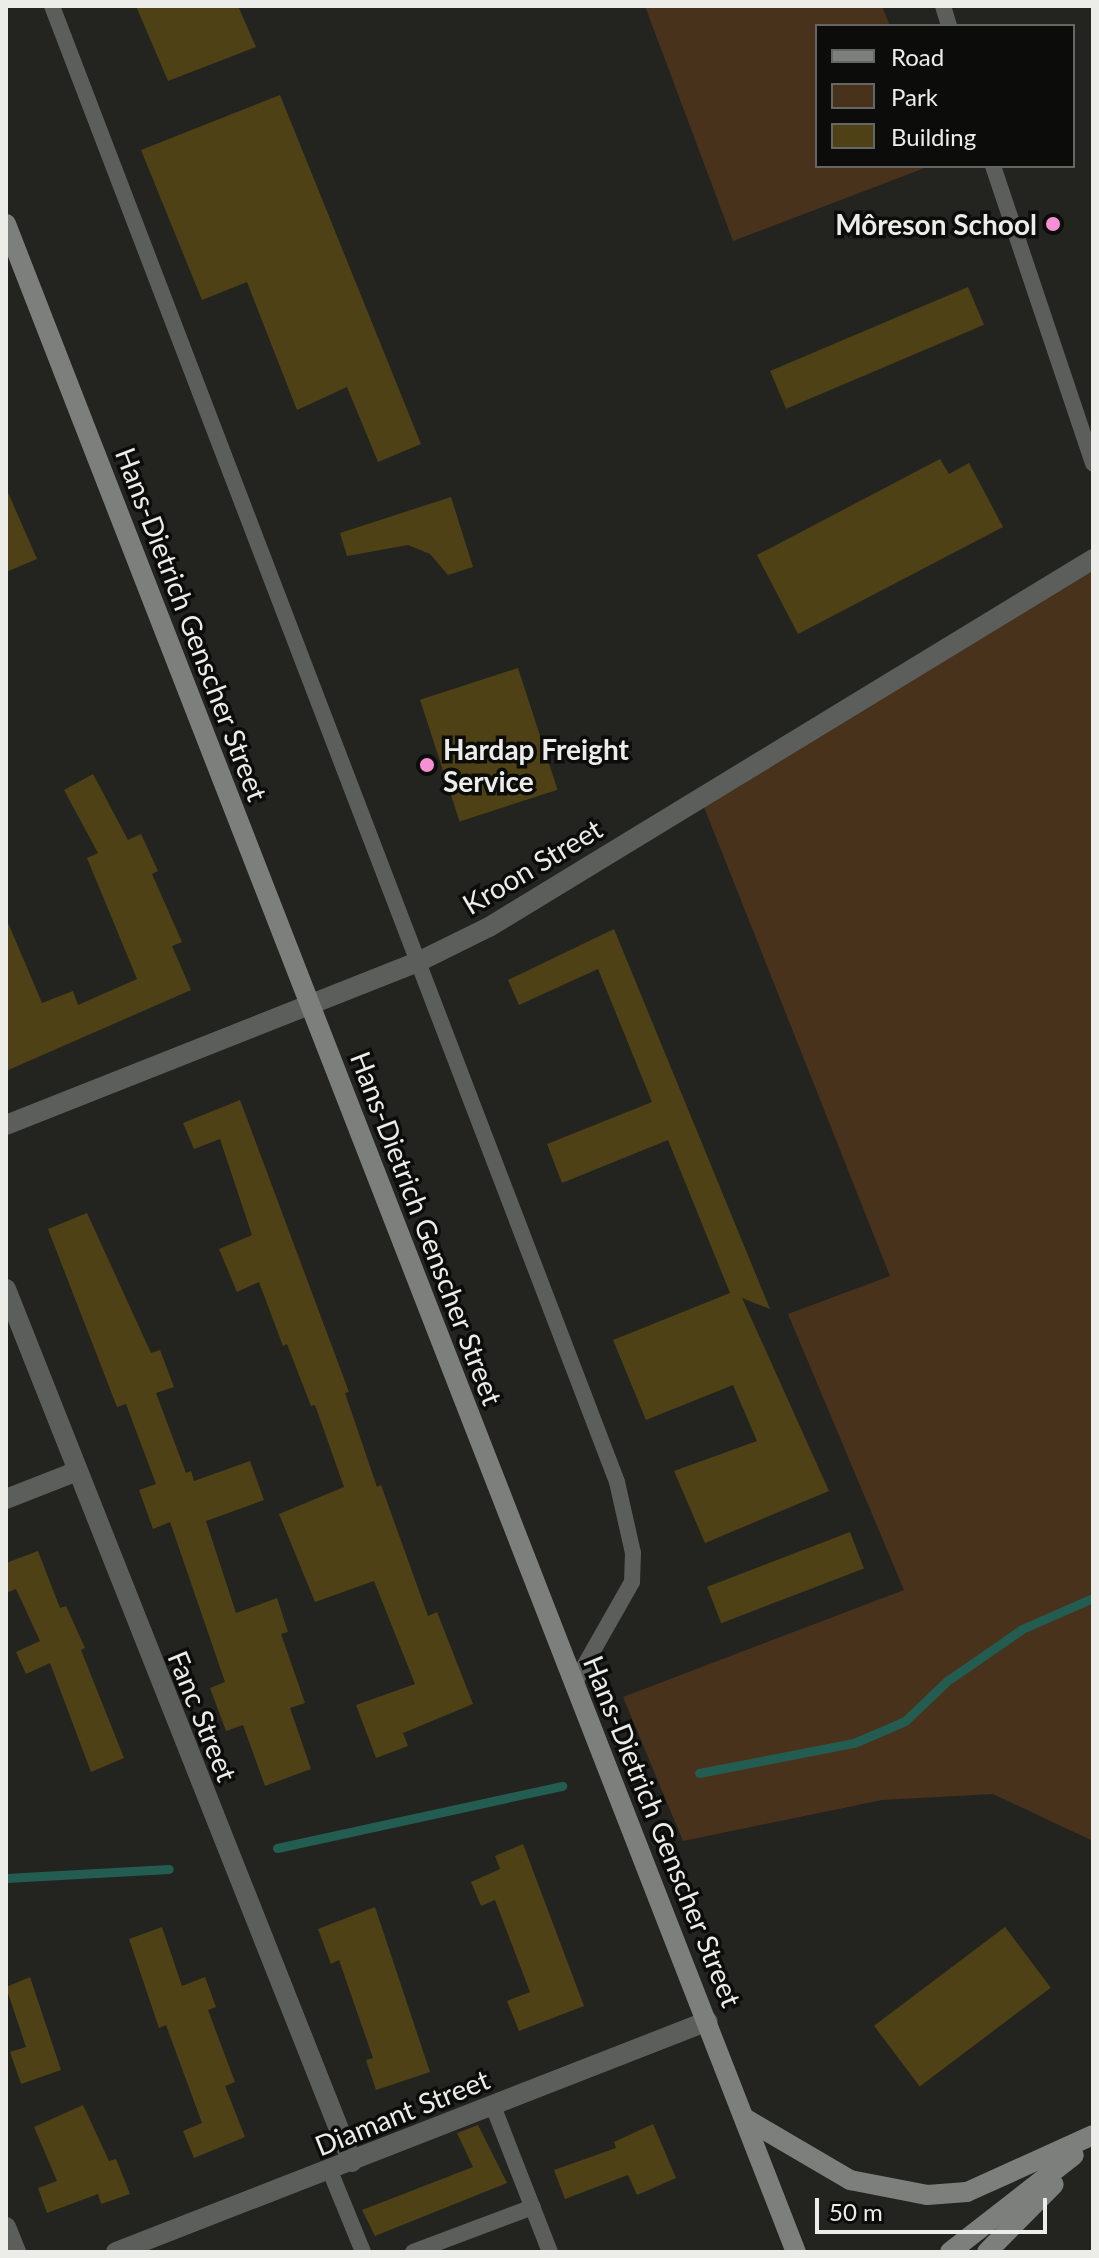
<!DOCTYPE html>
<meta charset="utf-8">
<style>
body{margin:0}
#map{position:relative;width:1099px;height:2258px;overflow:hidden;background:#23241f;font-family:Lato,sans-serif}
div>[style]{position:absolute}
.green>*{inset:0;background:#48321c}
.stream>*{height:9px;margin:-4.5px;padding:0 4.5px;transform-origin:4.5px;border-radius:4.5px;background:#235d51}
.building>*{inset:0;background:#4e4115;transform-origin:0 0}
.lane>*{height:16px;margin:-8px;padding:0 8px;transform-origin:8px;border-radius:8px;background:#5c5e5c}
.street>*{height:20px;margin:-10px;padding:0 10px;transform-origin:10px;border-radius:10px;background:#5c5e5c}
.secondary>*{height:20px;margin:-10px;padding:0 10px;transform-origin:10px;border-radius:10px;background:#7c7f7c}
.dots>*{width:22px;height:22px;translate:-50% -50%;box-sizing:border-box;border:4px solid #0c0d0b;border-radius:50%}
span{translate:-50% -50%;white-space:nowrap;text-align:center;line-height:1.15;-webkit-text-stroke:7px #0c0d0b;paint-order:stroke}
.poi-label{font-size:28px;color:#ecede9;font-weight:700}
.right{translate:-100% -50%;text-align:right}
.left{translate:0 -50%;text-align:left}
.street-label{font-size:28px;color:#ecede9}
.frame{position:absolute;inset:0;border:8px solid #ecede9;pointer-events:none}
.legend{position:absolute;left:815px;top:24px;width:260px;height:144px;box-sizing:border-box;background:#0c0d0b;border:2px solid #666764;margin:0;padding:10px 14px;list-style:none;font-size:24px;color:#ecede9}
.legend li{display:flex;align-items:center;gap:16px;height:40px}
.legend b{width:40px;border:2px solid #666764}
.scale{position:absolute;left:815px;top:2198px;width:232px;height:36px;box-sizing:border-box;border:4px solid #ecede9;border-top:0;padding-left:10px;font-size:24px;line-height:28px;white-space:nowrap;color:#ecede9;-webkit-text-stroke:6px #0c0d0b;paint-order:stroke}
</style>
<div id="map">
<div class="green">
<div style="clip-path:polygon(645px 6px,882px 6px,890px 26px,817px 26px,817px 166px,930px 166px,733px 241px)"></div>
<div style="clip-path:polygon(1093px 559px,1093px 1841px,993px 1794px,882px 1800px,683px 1841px,623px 1697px,904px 1590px,788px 1314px,890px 1276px,700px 797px)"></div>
</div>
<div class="stream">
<div style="left:699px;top:1773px;width:158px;rotate:-11deg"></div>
<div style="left:854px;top:1743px;width:56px;rotate:-23.3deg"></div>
<div style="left:905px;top:1721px;width:58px;rotate:-43.6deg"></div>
<div style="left:947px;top:1681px;width:91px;rotate:-34.7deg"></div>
<div style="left:1022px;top:1629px;width:77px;rotate:-23.6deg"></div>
<div style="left:277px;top:1848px;width:292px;rotate:-12.3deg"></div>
<div style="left:6px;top:1878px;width:163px;rotate:-3.2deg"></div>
</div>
<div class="building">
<div style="clip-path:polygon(136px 6px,238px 6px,256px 47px,168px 81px)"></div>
<div style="clip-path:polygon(280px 95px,421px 444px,378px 462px,347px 387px,297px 410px,247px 282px,202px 300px,141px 150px)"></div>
<div style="left:968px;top:287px;width:41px;height:215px;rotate:67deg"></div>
<div style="clip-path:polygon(940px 459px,949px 474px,969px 463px,1003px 527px,798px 634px,757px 555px)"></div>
<div style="clip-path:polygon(6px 488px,37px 559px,6px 572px)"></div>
<div style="clip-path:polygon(451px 497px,473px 567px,448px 575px,430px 554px,408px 545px,347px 556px,340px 533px)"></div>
<div style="left:518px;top:668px;width:128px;height:103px;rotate:72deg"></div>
<div style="clip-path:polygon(93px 774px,128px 840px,141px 834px,158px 871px,152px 874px,182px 942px,172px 946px,191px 990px,6px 1071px,6px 918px,42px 1003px,73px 991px,78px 1005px,137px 979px,87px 858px,98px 853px,64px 790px)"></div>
<div style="clip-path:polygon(614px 929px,770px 1309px,742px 1298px,829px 1491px,705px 1543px,674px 1471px,757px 1441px,733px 1385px,646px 1420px,613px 1340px,730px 1293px,668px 1140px,562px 1183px,547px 1144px,652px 1102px,598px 969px,519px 1005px,508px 980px)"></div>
<div style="clip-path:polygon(240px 1100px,349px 1392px,345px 1393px,377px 1487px,381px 1485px,428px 1616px,437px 1612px,473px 1704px,403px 1733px,408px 1746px,376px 1758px,356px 1705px,415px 1684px,374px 1581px,315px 1602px,279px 1514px,344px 1487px,315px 1405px,311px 1406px,287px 1344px,283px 1346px,259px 1282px,237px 1292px,219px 1249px,252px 1235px,220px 1139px,194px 1149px,183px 1123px)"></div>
<div style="clip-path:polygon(87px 1213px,151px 1353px,160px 1350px,174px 1387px,156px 1393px,186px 1473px,191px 1471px,194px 1481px,250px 1461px,264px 1500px,206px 1521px,236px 1613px,277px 1598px,288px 1632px,281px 1634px,305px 1703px,290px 1708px,311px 1769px,265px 1786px,243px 1725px,226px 1731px,210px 1688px,225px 1682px,170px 1522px,153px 1529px,139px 1490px,156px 1484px,126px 1404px,117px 1407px,48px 1229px)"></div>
<div style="left:850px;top:1532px;width:39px;height:153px;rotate:69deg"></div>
<div style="clip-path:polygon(38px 1551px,60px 1608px,66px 1606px,85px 1648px,81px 1650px,124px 1758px,91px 1772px,50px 1663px,26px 1674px,16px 1652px,40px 1641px,16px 1589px,6px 1593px,6px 1563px)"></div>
<div style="clip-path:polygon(523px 1844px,584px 2006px,519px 2031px,507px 2001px,530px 1992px,495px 1900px,481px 1906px,471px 1882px,500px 1869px,495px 1856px)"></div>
<div style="clip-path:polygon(375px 1907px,430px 2072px,376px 2090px,366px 2060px,373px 2058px,339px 1960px,331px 1964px,318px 1929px)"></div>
<div style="clip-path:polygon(162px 1927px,182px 1986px,205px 1977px,216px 2007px,208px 2010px,235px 2082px,225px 2086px,245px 2137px,194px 2158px,183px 2131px,202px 2123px,166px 2025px,159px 2028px,129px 1939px)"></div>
<div style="left:1005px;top:1927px;width:76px;height:164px;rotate:53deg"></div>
<div style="clip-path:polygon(30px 1977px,61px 2070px,21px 2084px,10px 2052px,26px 2047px,6px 1987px)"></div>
<div style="clip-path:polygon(83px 2105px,109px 2161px,116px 2159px,130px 2194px,101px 2204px,98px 2194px,47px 2213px,38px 2188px,57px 2181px,34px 2127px)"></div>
<div style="clip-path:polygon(653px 2124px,676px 2178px,637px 2195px,628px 2175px,565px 2199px,554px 2170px,616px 2148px,614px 2142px)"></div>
<div style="clip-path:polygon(478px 2125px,507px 2183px,375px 2236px,362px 2210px,473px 2167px,457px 2133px)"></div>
</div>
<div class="lane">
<div style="left:52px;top:6px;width:1580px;rotate:69.05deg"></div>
<div style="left:617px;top:1482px;width:73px;rotate:77.3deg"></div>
<div style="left:633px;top:1553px;width:29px;rotate:92deg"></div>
<div style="left:632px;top:1582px;width:117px;rotate:119.6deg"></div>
<div style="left:943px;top:6px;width:21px;rotate:73deg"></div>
<div style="left:993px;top:166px;width:314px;rotate:71.4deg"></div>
<div style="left:493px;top:2106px;width:157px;rotate:68.7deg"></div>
<div style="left:330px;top:2171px;width:87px;rotate:67.8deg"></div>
<div style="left:413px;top:2252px;width:128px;rotate:-20.6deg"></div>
</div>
<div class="street">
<div style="left:6px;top:1125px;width:441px;rotate:-21.6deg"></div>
<div style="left:416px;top:963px;width:81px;rotate:-26.3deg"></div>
<div style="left:489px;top:927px;width:707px;rotate:-31.35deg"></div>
<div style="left:6px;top:1289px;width:939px;rotate:68.38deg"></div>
<div style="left:6px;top:1499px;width:74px;rotate:-21.4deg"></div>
<div style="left:6px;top:2227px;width:27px;rotate:68deg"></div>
<div style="left:116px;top:2252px;width:635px;rotate:-21.32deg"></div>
</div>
<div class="secondary">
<div style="left:6px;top:224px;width:2176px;rotate:68.72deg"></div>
<div style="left:746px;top:2119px;width:121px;rotate:30.4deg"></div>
<div style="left:850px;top:2180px;width:78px;rotate:11deg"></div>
<div style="left:927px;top:2195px;width:40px;rotate:-4.3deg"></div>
<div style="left:967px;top:2192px;width:138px;rotate:-24.3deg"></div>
<div style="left:950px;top:2252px;width:157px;rotate:-38deg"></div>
<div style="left:987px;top:2252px;width:95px;rotate:-45.4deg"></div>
</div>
<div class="dots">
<div style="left:1053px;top:224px;background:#f591d2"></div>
<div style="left:427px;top:765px;background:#f591d2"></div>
</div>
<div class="poi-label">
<span class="right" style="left:1037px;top:224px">Môreson School</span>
<span class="left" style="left:443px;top:765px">Hardap Freight<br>Service</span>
</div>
<div class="street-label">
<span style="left:192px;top:624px;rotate:69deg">Hans-Dietrich Genscher Street</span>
<span style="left:532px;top:866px;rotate:-31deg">Kroon Street</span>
<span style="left:427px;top:1228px;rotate:69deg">Hans-Dietrich Genscher Street</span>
<span style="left:203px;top:1716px;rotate:68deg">Fanc Street</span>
<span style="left:663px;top:1831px;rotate:68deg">Hans-Dietrich Genscher Street</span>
<span style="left:402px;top:2112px;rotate:-22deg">Diamant Street</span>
</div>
<div class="frame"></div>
<ul class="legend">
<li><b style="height:10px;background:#7c7f7c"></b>Road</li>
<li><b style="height:22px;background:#48321c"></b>Park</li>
<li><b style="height:22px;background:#4e4115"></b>Building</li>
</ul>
<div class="scale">50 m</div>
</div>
